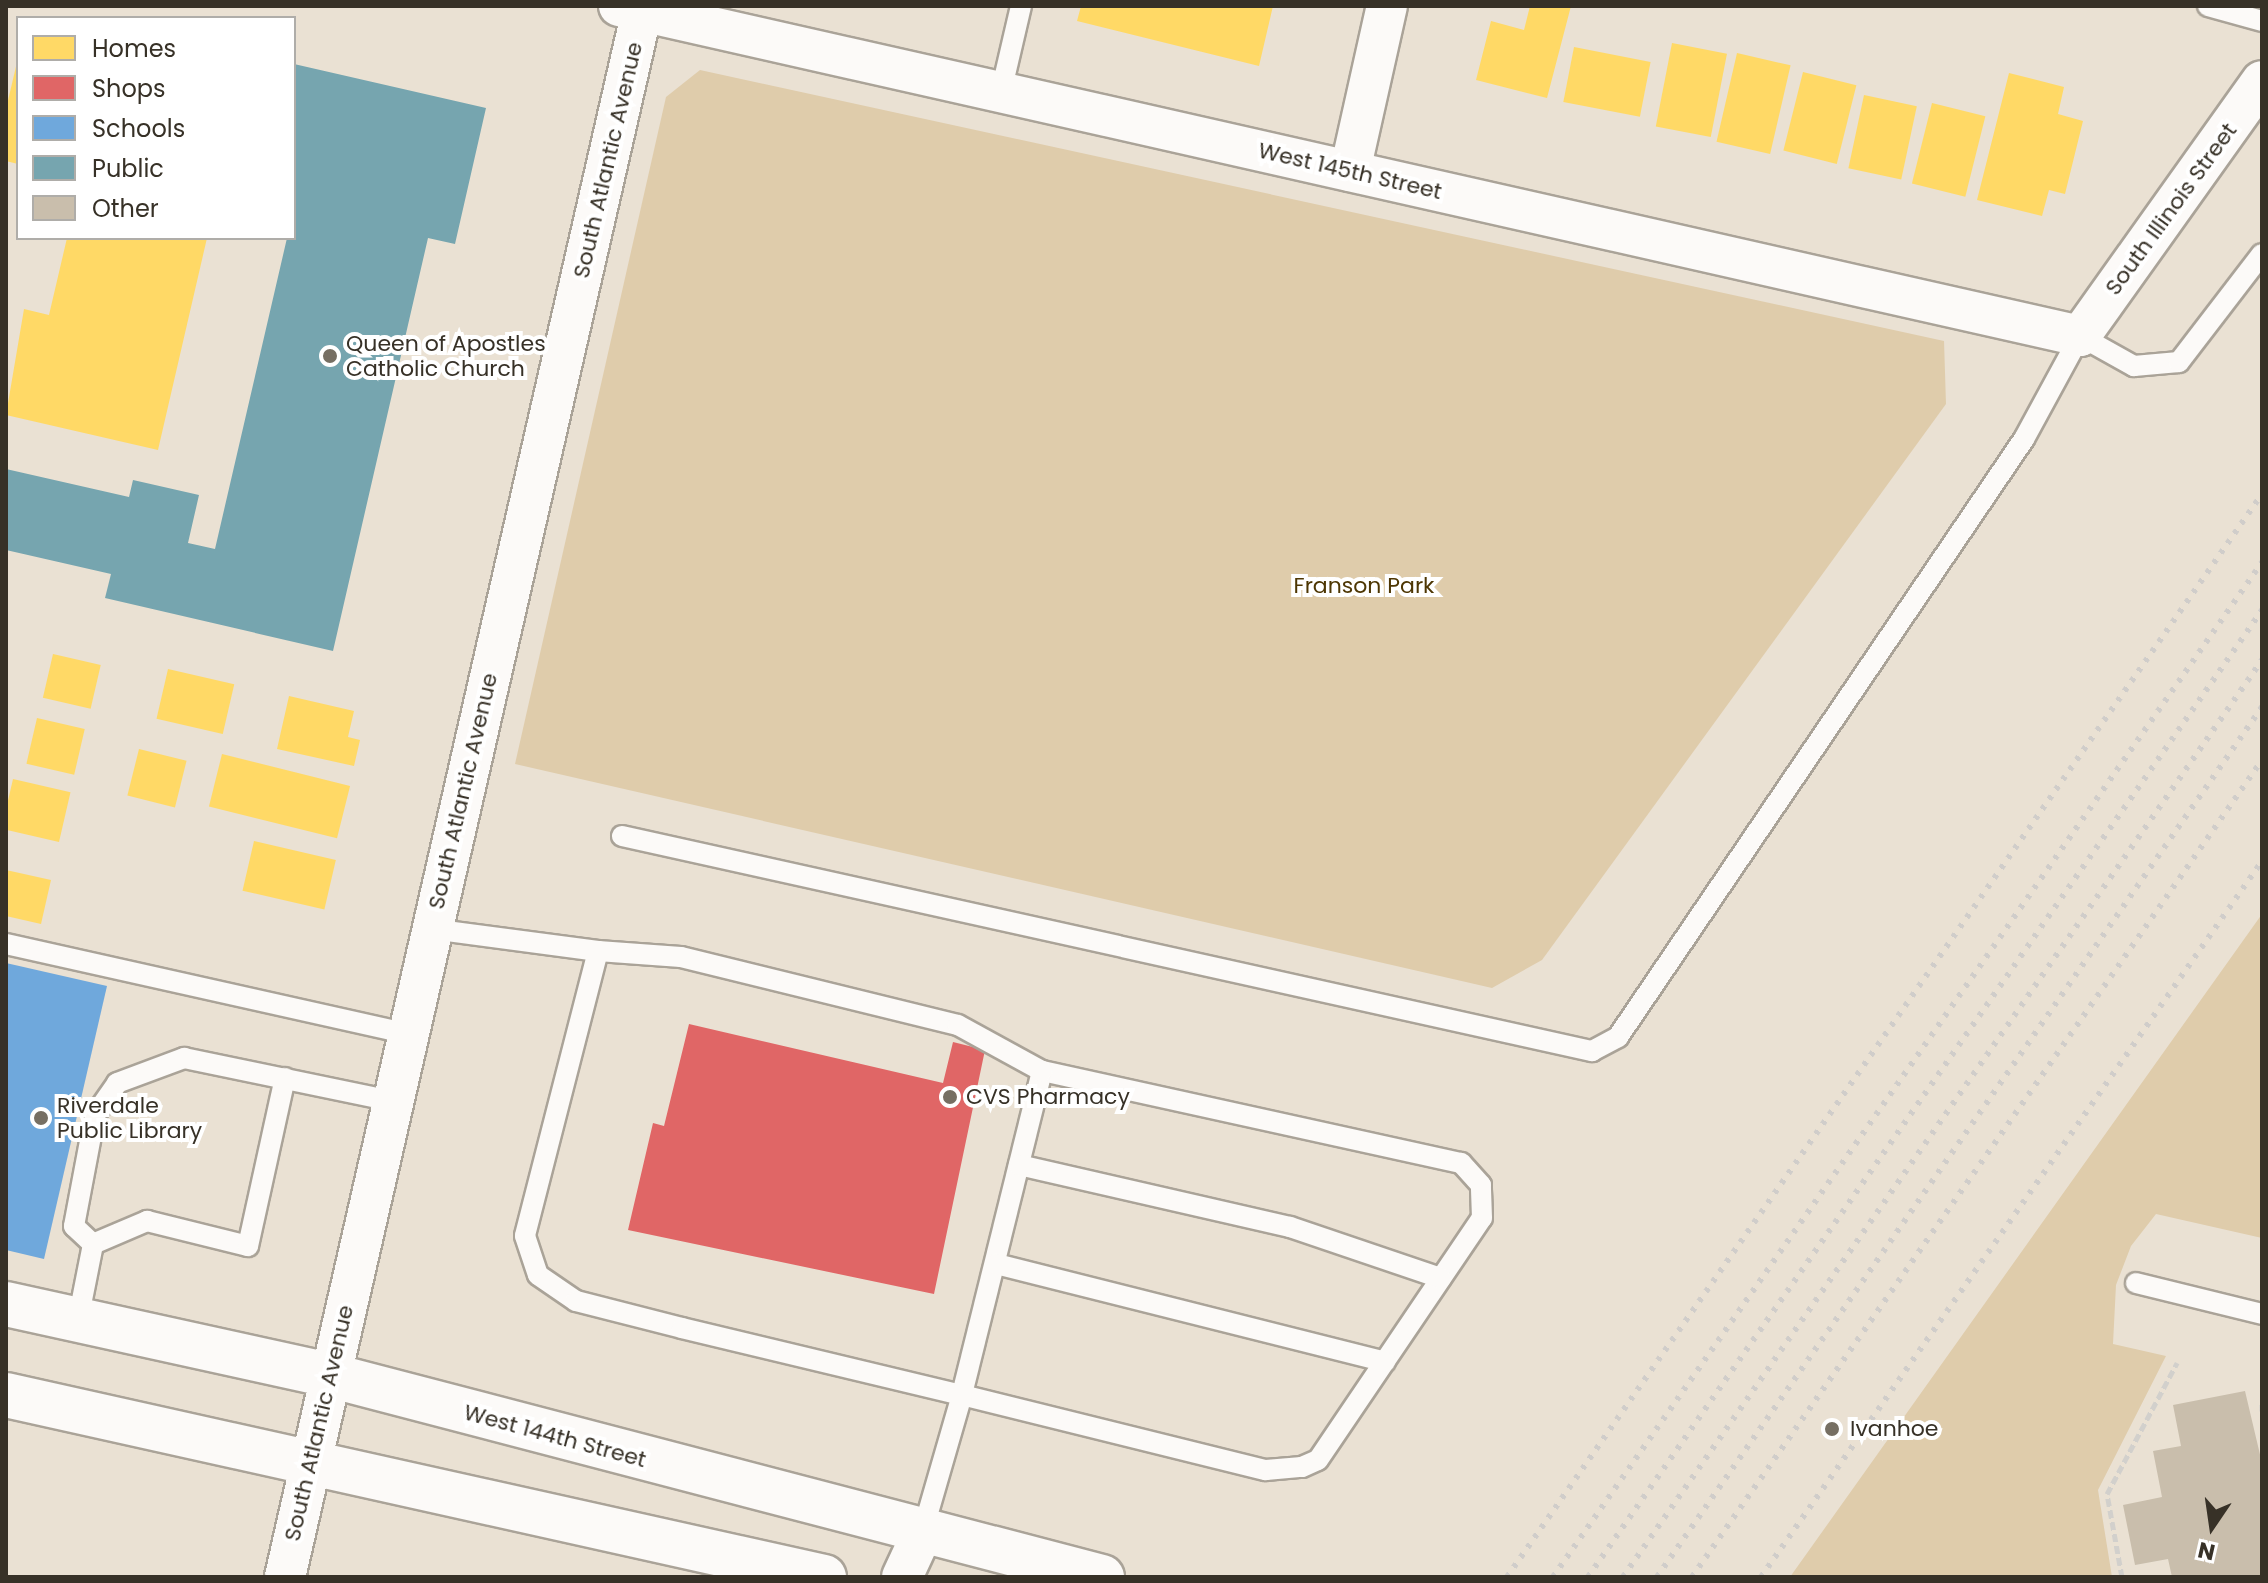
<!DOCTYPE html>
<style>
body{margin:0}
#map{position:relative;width:2268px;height:1583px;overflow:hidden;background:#eae1d3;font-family:Poppins,sans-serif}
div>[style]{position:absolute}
.green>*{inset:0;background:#dfccab}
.homes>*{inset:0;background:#ffd966;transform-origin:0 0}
.shops>*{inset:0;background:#e06666}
.schools>*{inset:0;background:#6fa8dc}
.public>*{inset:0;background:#76a5af}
.building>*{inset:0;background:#c9beac}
.path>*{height:5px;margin-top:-2.5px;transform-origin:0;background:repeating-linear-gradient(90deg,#d2d0cc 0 8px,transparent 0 12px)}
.roads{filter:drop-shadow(2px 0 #aaa398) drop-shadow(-2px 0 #aaa398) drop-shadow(0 2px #aaa398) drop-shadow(0 -2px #aaa398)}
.service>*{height:20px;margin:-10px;padding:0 10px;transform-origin:10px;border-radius:10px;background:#fcfaf8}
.minor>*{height:40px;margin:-20px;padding:0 20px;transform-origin:20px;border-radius:20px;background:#fcfaf8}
.tertiary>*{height:44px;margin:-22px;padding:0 22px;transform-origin:22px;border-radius:22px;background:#fcfaf8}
.rail>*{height:6px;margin-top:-3px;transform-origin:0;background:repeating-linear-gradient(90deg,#d0cdca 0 4px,transparent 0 12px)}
.dots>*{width:22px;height:22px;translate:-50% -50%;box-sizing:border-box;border:4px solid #fff;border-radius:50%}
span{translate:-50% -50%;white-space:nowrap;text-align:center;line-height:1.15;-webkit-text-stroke:8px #fff;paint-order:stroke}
.street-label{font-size:22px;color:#373127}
.poi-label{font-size:22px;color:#373127}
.left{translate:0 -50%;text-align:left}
.park-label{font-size:22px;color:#4d3603}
.frame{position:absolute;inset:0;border:8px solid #373127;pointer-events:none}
.legend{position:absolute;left:16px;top:16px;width:280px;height:224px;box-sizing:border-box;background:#fff;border:2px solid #afada9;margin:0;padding:10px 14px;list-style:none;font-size:24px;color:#373127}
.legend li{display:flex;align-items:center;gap:16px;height:40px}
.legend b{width:40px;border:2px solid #afada9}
.north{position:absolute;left:2172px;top:1487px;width:80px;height:80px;-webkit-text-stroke:6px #fff;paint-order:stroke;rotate:193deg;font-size:22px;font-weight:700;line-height:32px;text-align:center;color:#373127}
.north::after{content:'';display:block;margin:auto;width:28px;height:36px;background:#373127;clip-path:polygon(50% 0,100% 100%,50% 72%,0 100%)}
</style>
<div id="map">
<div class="green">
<div style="clip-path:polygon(700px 70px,1944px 341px,1946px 404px,1542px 960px,1492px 988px,515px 764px,666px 97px)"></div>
<div style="clip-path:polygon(2262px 914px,2262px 1238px,2156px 1214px,2131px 1246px,2116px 1285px,2113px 1344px,2166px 1356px,2098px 1490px,2112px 1577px,1790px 1577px)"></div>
</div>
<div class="homes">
<div style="clip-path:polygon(1081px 6px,1177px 7px,1273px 6px,1259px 66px,1077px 21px)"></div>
<div style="clip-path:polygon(1530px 6px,1571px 6px,1547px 98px,1476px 80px,1491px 21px,1524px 30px)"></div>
<div style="left:1672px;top:43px;width:56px;height:85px;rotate:11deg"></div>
<div style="left:1574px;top:47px;width:78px;height:56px;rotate:11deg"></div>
<div style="left:1737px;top:53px;width:55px;height:91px;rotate:13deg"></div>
<div style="clip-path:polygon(18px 58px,18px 164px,6px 161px,6px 109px)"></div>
<div style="left:1803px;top:72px;width:55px;height:81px;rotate:14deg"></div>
<div style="clip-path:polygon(2009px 73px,2064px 87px,2058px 114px,2083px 121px,2065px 194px,2049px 190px,2042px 216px,1977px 200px)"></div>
<div style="left:1864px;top:95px;width:54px;height:75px;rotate:12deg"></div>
<div style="left:1932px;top:103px;width:55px;height:83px;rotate:14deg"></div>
<div style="clip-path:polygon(67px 238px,207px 238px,158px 450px,6px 415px,24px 309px,49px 315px)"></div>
<div style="left:53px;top:654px;width:49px;height:45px;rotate:13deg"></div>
<div style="left:168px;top:669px;width:68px;height:51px;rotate:13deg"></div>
<div style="clip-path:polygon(289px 696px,354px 711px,348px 737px,360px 740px,354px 766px,277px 749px)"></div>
<div style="left:37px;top:718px;width:49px;height:47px;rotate:13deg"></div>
<div style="left:139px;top:749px;width:49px;height:48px;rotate:14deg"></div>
<div style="left:222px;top:754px;width:132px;height:54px;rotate:14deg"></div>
<div style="left:13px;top:779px;width:59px;height:51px;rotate:13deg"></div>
<div style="left:254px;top:841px;width:84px;height:51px;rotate:13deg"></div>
<div style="clip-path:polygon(6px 870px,51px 880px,41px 924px,6px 916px)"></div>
</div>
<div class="shops">
<div style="clip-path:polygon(689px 1024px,943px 1083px,953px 1042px,985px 1050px,934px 1294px,628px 1230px,653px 1123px,664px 1126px)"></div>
</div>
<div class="schools">
<div style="clip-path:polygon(6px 963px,107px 986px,44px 1259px,6px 1250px)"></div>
</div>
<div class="public">
<div style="clip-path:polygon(294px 64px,486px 108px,455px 244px,428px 238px,333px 651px,105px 598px,111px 574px,6px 550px,6px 469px,129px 497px,133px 480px,199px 495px,188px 543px,215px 549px,287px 238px,294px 238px)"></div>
</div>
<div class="building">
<div style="clip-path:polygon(2245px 1391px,2262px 1463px,2262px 1577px,2172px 1577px,2168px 1559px,2135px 1565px,2123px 1505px,2162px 1497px,2153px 1451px,2181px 1446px,2173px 1405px)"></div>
</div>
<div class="path">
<div style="left:2262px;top:1404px;width:7px;rotate:90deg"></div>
<div style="left:2122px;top:1577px;width:84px;rotate:-100.2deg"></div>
<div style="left:2107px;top:1494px;width:149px;rotate:-61.9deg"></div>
</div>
<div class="roads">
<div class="service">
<div style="left:2208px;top:6px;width:56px;rotate:15.5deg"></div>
<div style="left:1001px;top:92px;width:88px;rotate:-76.9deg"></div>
<div style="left:622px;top:836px;width:994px;rotate:12.5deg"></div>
<div style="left:1592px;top:1051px;width:30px;rotate:-28deg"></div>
<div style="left:1618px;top:1037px;width:723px;rotate:-55.83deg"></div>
<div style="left:2024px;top:439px;width:117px;rotate:-61.5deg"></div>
<div style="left:2080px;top:336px;width:62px;rotate:29.1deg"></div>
<div style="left:2134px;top:366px;width:45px;rotate:-5.1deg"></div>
<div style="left:2179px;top:362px;width:136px;rotate:-52.5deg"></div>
<div style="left:431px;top:929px;width:168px;rotate:7.5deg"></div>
<div style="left:598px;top:951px;width:294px;rotate:104.4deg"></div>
<div style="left:525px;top:1236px;width:41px;rotate:71.6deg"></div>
<div style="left:538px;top:1275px;width:46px;rotate:34.4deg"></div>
<div style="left:576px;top:1301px;width:109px;rotate:14.3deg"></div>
<div style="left:682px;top:1328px;width:288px;rotate:13.5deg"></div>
<div style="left:962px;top:1395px;width:313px;rotate:13.9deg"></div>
<div style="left:1266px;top:1470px;width:36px;rotate:-5deg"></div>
<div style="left:1302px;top:1467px;width:17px;rotate:-24deg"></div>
<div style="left:1318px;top:1460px;width:292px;rotate:-55.9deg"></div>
<div style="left:1482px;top:1218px;width:33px;rotate:-92deg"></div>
<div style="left:1481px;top:1185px;width:30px;rotate:-132deg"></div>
<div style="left:1461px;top:1163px;width:429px;rotate:-167.6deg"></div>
<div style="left:1042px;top:1071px;width:334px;rotate:103.9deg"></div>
<div style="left:962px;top:1395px;width:145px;rotate:106.1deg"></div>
<div style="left:6px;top:944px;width:411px;rotate:12.6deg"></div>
<div style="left:598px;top:951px;width:83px;rotate:4.1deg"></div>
<div style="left:681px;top:957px;width:285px;rotate:13.8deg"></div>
<div style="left:958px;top:1025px;width:96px;rotate:28.7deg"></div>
<div style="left:1019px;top:1165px;width:278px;rotate:12.9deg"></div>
<div style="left:1290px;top:1227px;width:159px;rotate:18.7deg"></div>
<div style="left:93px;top:1244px;width:59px;rotate:-23.1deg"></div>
<div style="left:147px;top:1221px;width:104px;rotate:13.9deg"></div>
<div style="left:248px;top:1246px;width:172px;rotate:-77.6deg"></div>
<div style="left:996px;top:1264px;width:401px;rotate:14.1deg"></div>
<div style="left:2136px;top:1283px;width:130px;rotate:13.8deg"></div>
<div style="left:78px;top:1320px;width:77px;rotate:-78.8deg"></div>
<div style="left:93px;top:1244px;width:26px;rotate:-137deg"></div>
<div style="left:74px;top:1226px;width:113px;rotate:-79.3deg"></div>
<div style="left:95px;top:1115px;width:39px;rotate:-55deg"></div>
<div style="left:117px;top:1083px;width:72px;rotate:-20.5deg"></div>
<div style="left:184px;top:1058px;width:211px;rotate:11.7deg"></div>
</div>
<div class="minor">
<div style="left:619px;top:6px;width:1498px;rotate:12.73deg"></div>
<div style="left:2080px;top:336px;width:313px;rotate:-54.5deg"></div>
<div style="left:1350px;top:171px;width:169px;rotate:-77.4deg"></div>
<div style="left:285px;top:1577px;width:1611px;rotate:-77.16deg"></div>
<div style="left:902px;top:1577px;width:47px;rotate:-65.1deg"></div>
</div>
<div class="tertiary">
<div style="left:6px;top:1304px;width:331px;rotate:12.4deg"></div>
<div style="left:329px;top:1375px;width:799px;rotate:14.65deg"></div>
<div style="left:6px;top:1395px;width:838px;rotate:12.54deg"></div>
</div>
</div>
<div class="rail">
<div style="left:1507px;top:1577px;width:1320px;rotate:-55.12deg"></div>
<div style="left:1553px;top:1577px;width:1238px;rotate:-55.06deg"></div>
<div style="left:1588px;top:1577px;width:1179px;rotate:-55.12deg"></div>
<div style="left:1623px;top:1577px;width:1118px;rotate:-55.13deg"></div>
<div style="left:1657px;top:1577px;width:1060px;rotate:-55.19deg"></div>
<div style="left:1692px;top:1577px;width:996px;rotate:-55.1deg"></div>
<div style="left:1761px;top:1577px;width:874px;rotate:-55.02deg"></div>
</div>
<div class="dots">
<div style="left:330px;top:356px;background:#766f63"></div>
<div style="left:950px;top:1097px;background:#766f63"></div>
<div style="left:41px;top:1118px;background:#766f63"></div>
<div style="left:1832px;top:1429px;background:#766f63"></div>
</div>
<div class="street-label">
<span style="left:608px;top:160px;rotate:-77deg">South Atlantic Avenue</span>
<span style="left:1350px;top:171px;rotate:13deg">West 145th Street</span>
<span style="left:2171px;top:209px;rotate:-54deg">South Illinois Street</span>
<span style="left:463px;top:791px;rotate:-77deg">South Atlantic Avenue</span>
<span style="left:319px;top:1423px;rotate:-77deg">South Atlantic Avenue</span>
<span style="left:555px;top:1436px;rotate:15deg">West 144th Street</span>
</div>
<div class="poi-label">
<span class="left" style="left:346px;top:356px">Queen of Apostles<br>Catholic Church</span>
<span class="left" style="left:966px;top:1097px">CVS Pharmacy</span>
<span class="left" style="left:57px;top:1118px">Riverdale<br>Public Library</span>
<span class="left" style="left:1850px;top:1429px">Ivanhoe</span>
</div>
<div class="park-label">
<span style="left:1364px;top:586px">Franson Park</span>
</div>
<div class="frame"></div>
<ul class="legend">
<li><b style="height:22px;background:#ffd966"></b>Homes</li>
<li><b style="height:22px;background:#e06666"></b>Shops</li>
<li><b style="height:22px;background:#6fa8dc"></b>Schools</li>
<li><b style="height:22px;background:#76a5af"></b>Public</li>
<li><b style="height:22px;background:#c9beac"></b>Other</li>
</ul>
<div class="north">N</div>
</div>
